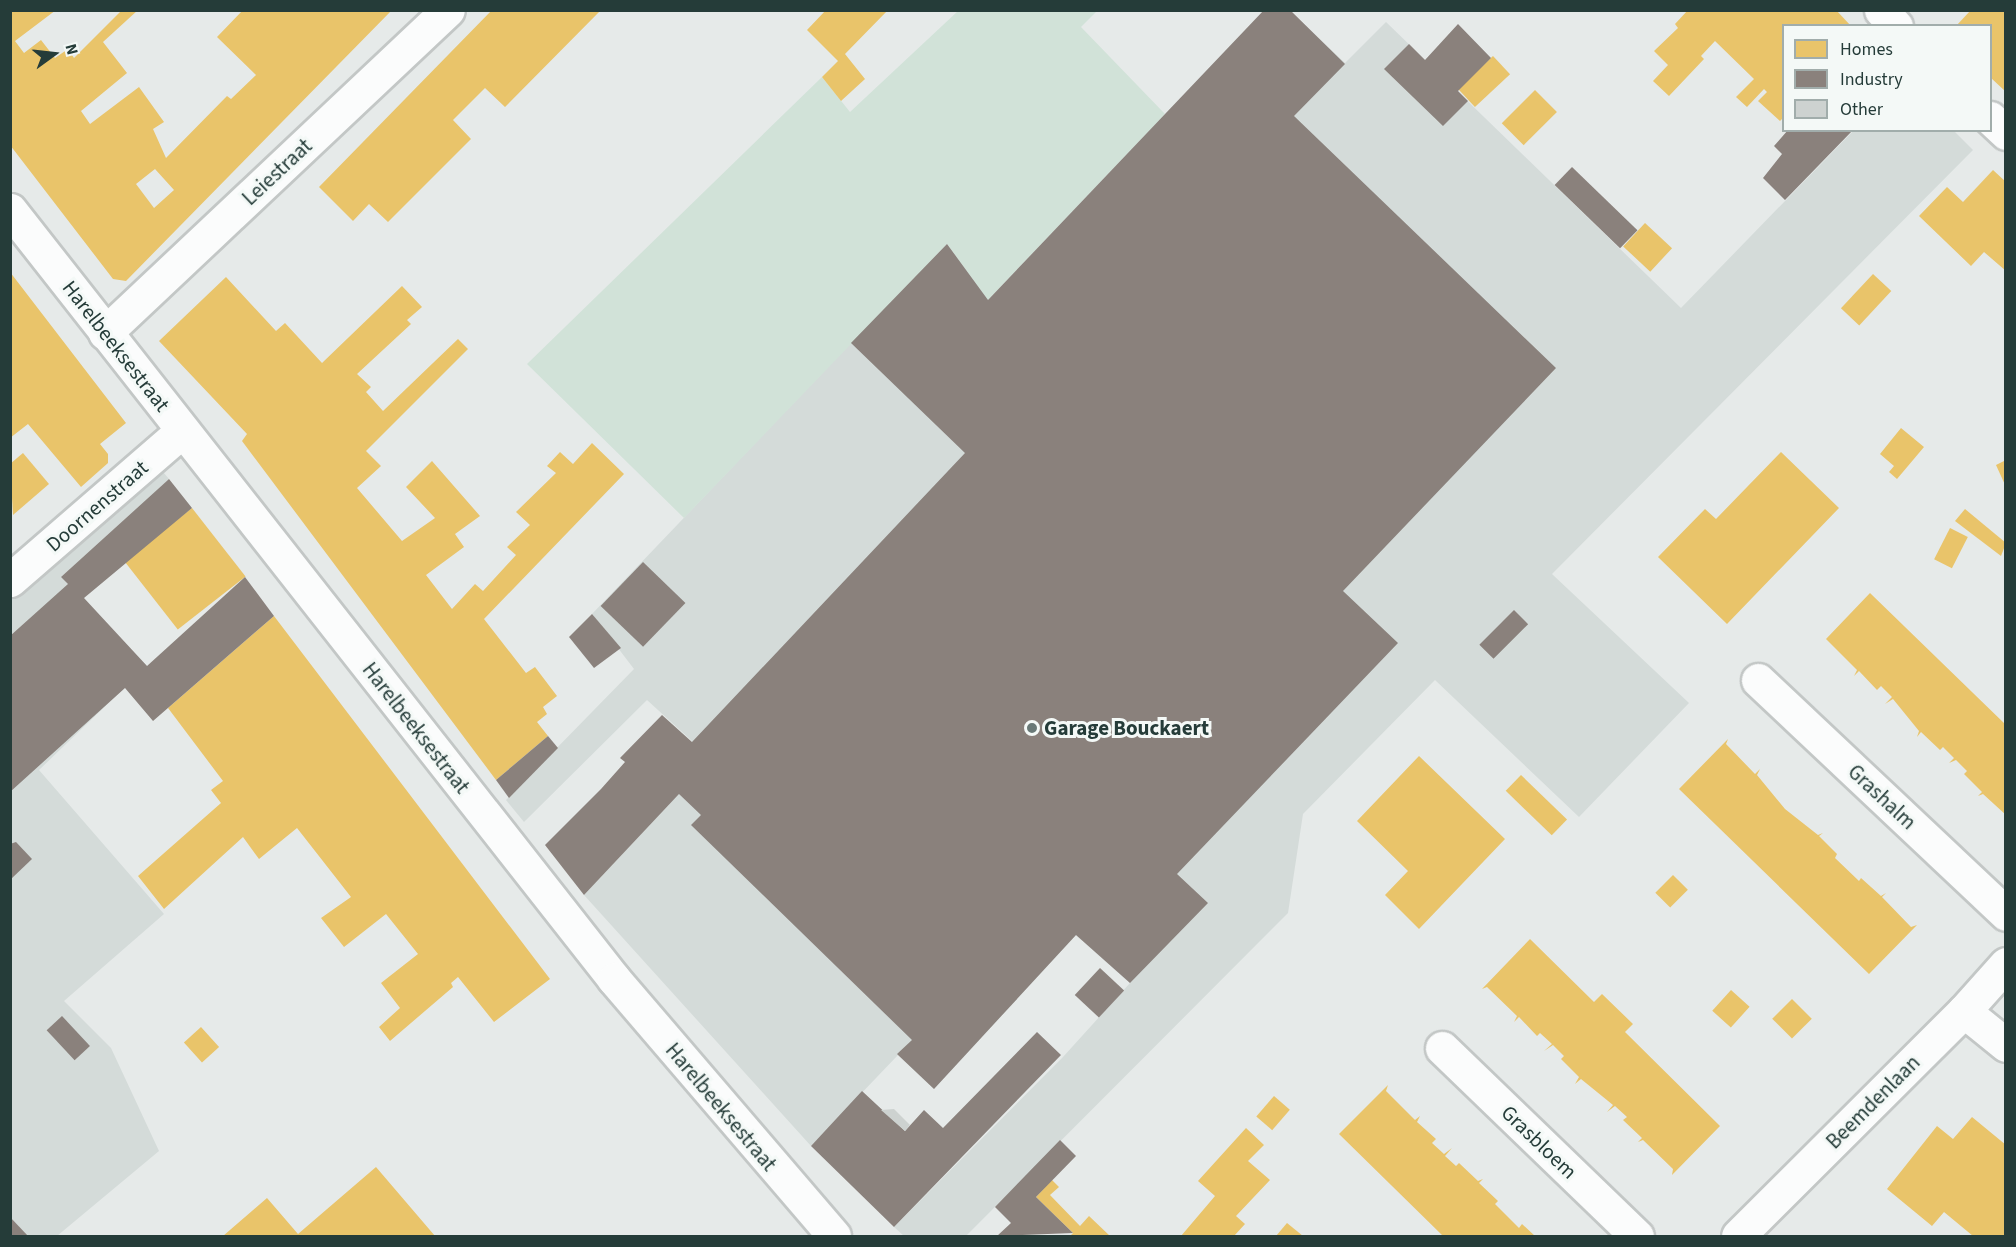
<!DOCTYPE html>
<style>
body{margin:0}
#map{position:relative;width:2016px;height:1247px;overflow:hidden;background:#e6eae9;font-family:"Source Sans 3",sans-serif}
div>[style]{position:absolute}
.built>*{inset:0;background:#d4dbd9}
.green>*{inset:0;background:#d1e2d8}
.homes>*{inset:0;background:#e9c46a;transform-origin:0 0}
.industry>*{inset:0;background:#8a817c;transform-origin:0 0}
.building>*{inset:0;background:#cdd2d0}
.roads{filter:drop-shadow(2px 0 #c3c7c6) drop-shadow(-2px 0 #c3c7c6) drop-shadow(0 2px #c3c7c6) drop-shadow(0 -2px #c3c7c6)}
.minor>*{height:33px;margin:-16.5px;padding:0 16.5px;transform-origin:16.5px;border-radius:16.5px;background:#fbfcfc}
.dots>*{width:16px;height:16px;translate:-50% -50%;box-sizing:border-box;border:3px solid #f4f9f7;border-radius:50%}
span{translate:-50% -50%;white-space:nowrap;text-align:center;line-height:1.15;-webkit-text-stroke:6px #f4f9f7;paint-order:stroke}
.street-label{font-size:21px;color:#253c39}
.poi-label{font-size:21px;color:#253c39;font-weight:700}
.left{translate:0 -50%;text-align:left}
.frame{position:absolute;inset:0;border:12px solid #253c39;pointer-events:none}
.legend{position:absolute;left:1782px;top:24px;width:210px;height:108px;box-sizing:border-box;background:#f4f9f7;border:2px solid #a1adab;margin:0;padding:8px 10px;list-style:none;font-size:18px;color:#253c39}
.legend li{display:flex;align-items:center;gap:12px;height:30px}
.legend b{width:30px;border:2px solid #a1adab}
.north{position:absolute;left:24px;top:24px;width:60px;height:60px;-webkit-text-stroke:4px #f4f9f7;paint-order:stroke;rotate:75deg;font-size:16px;font-weight:700;line-height:24px;text-align:center;color:#253c39}
.north::after{content:'';display:block;margin:auto;width:21px;height:27px;background:#253c39;clip-path:polygon(50% 0,100% 100%,50% 72%,0 100%)}
</style>
<div id="map">
<div class="built">
<div style="clip-path:polygon(1264px 11px,1290px 11px,1345px 63px,1386px 22px,1681px 308px,1853px 131px,1954px 131px,1973px 150px,1552px 574px,1689px 703px,1579px 817px,1435px 680px,1303px 814px,1288px 913px,966px 1236px,904px 1236px,894px 1227px,1063px 1057px,1130px 983px,1076px 935px,934px 1089px,898px 1055px,811px 1146px,584px 895px,679px 794px,692px 741px,647px 700px,524px 822px,506px 800px,634px 669px,592px 614px,851px 343px,947px 244px,989px 300px)"></div>
<div style="clip-path:polygon(141px 446px,169px 479px,61px 577px,147px 666px,39px 770px,164px 914px,64px 1001px,111px 1048px,159px 1151px,57px 1236px,11px 1236px,10px 559px)"></div>
</div>
<div class="green">
<div style="clip-path:polygon(958px 11px,1097px 11px,1081px 27px,1165px 114px,988px 300px,947px 244px,684px 518px,527px 364px,822px 77px,850px 112px)"></div>
</div>
<div class="homes">
<div style="clip-path:polygon(evenodd,10px 10px,56px 10px,15px 41px,24px 53px,41px 40px,55px 58px,68px 49px,74px 58px,122px 10px,138px 10px,103px 42px,127px 73px,81px 111px,90px 124px,139px 87px,164px 122px,153px 129px,166px 158px,227px 96px,231px 99px,256px 75px,217px 37px,243px 10px,392px 10px,126px 281px,113px 279px,10px 145px,10px 10px,155px 169px,174px 190px,154px 208px,136px 184px,155px 169px)"></div>
<div style="clip-path:polygon(492px 10px,601px 10px,505px 107px,485px 88px,453px 120px,471px 139px,388px 222px,369px 204px,353px 221px,319px 187px)"></div>
<div style="clip-path:polygon(826px 10px,888px 10px,845px 54px,865px 79px,841px 101px,822px 77px,838px 61px,807px 30px)"></div>
<div style="clip-path:polygon(1688px 10px,1836px 10px,1851px 26px,1784px 26px,1784px 117px,1780px 121px,1758px 101px,1767px 92px,1764px 89px,1747px 107px,1736px 97px,1754px 79px,1715px 41px,1701px 56px,1704px 59px,1669px 96px,1653px 81px,1668px 65px,1654px 51px,1678px 28px,1675px 24px)"></div>
<div style="clip-path:polygon(1971px 10px,2006px 10px,2006px 92px,1990px 77px,1990px 26px,1956px 26px)"></div>
<div style="left:1493px;top:56px;width:25px;height:48px;rotate:47deg"></div>
<div style="left:1535px;top:90px;width:31px;height:47px;rotate:45deg"></div>
<div style="clip-path:polygon(1993px 170px,2006px 182px,2006px 271px,1984px 252px,1971px 266px,1919px 216px,1947px 187px,1963px 202px)"></div>
<div style="left:1645px;top:223px;width:37px;height:32px;rotate:43deg"></div>
<div style="clip-path:polygon(10px 272px,126px 423px,100px 444px,108px 454px,108px 463px,81px 487px,28px 424px,10px 438px)"></div>
<div style="left:1873px;top:274px;width:25px;height:47px;rotate:43deg"></div>
<div style="clip-path:polygon(226px 277px,276px 331px,285px 323px,322px 363px,402px 286px,422px 307px,407px 320px,411px 324px,357px 374px,371px 387px,366px 392px,383px 411px,458px 339px,468px 349px,366px 451px,381px 466px,357px 488px,402px 541px,435px 518px,406px 487px,432px 461px,480px 516px,455px 534px,464px 547px,426px 575px,452px 609px,475px 584px,483px 591px,516px 555px,507px 547px,530px 525px,516px 512px,556px 473px,547px 466px,560px 452px,573px 464px,592px 443px,624px 474px,484px 619px,526px 673px,535px 667px,557px 696px,543px 707px,547px 714px,537px 722px,548px 736px,496px 780px,242px 441px,247px 434px,159px 341px)"></div>
<div style="clip-path:polygon(1901px 428px,1924px 447px,1897px 479px,1889px 472px,1894px 466px,1880px 454px)"></div>
<div style="clip-path:polygon(1781px 452px,1839px 508px,1727px 624px,1658px 557px,1705px 509px,1716px 519px)"></div>
<div style="clip-path:polygon(23px 453px,49px 484px,13px 515px,10px 464px)"></div>
<div style="clip-path:polygon(2006px 460px,2006px 487px,1996px 465px)"></div>
<div style="left:192px;top:508px;width:87px;height:86px;rotate:52deg"></div>
<div style="clip-path:polygon(1965px 509px,2006px 543px,2001px 556px,1955px 521px)"></div>
<div style="left:1950px;top:528px;width:20px;height:35px;rotate:27deg"></div>
<div style="clip-path:polygon(1870px 593px,2006px 725px,2006px 815px,1983px 794px,1978px 796px,1982px 792px,1964px 774px,1967px 771px,1956px 760px,1949px 763px,1954px 758px,1943px 747px,1940px 750px,1921px 732px,1917px 737px,1919px 731px,1893px 699px,1885px 704px,1892px 697px,1881px 686px,1877px 690px,1859px 671px,1854px 676px,1857px 670px,1826px 639px)"></div>
<div style="clip-path:polygon(274px 616px,550px 979px,494px 1022px,458px 977px,451px 983px,453px 987px,390px 1041px,379px 1027px,400px 1008px,381px 983px,418px 954px,386px 914px,344px 947px,321px 918px,351px 897px,297px 828px,259px 859px,243px 837px,164px 909px,138px 876px,221px 803px,211px 790px,223px 781px,168px 708px)"></div>
<div style="clip-path:polygon(1728px 739px,1726px 744px,1755px 774px,1760px 769px,1757px 775px,1785px 809px,1818px 835px,1823px 833px,1819px 836px,1837px 854px,1835px 858px,1859px 881px,1861px 878px,1881px 896px,1886px 893px,1882px 897px,1911px 927px,1917px 925px,1869px 974px,1679px 789px)"></div>
<div style="clip-path:polygon(1419px 756px,1505px 839px,1419px 929px,1385px 895px,1408px 871px,1357px 821px)"></div>
<div style="left:1521px;top:775px;width:64px;height:22px;rotate:44deg"></div>
<div style="left:1673px;top:875px;width:21px;height:25px;rotate:45deg"></div>
<div style="clip-path:polygon(1530px 939px,1594px 1002px,1602px 994px,1633px 1024px,1625px 1032px,1720px 1126px,1672px 1175px,1673px 1169px,1643px 1140px,1638px 1142px,1642px 1138px,1623px 1120px,1627px 1117px,1615px 1106px,1607px 1112px,1613px 1105px,1581px 1079px,1575px 1084px,1579px 1077px,1561px 1059px,1564px 1056px,1553px 1045px,1544px 1051px,1552px 1044px,1540px 1033px,1537px 1036px,1519px 1017px,1514px 1022px,1517px 1016px,1487px 987px,1482px 989px)"></div>
<div style="left:1731px;top:990px;width:25px;height:28px;rotate:42deg"></div>
<div style="left:1792px;top:999px;width:28px;height:28px;rotate:45deg"></div>
<div style="left:201px;top:1027px;width:27px;height:23px;rotate:48deg"></div>
<div style="clip-path:polygon(1388px 1085px,1386px 1091px,1415px 1120px,1420px 1116px,1417px 1122px,1436px 1139px,1432px 1143px,1444px 1154px,1452px 1148px,1445px 1156px,1456px 1166px,1459px 1163px,1478px 1181px,1483px 1179px,1479px 1183px,1498px 1201px,1495px 1204px,1519px 1228px,1522px 1224px,1535px 1236px,1443px 1236px,1339px 1134px)"></div>
<div style="left:1274px;top:1096px;width:21px;height:27px;rotate:41deg"></div>
<div style="clip-path:polygon(1972px 1117px,2006px 1145px,2006px 1236px,1973px 1236px,1944px 1212px,1932px 1226px,1887px 1189px,1937px 1126px,1953px 1139px)"></div>
<div style="clip-path:polygon(1246px 1128px,1264px 1145px,1248px 1161px,1270px 1180px,1236px 1216px,1245px 1224px,1234px 1236px,1181px 1236px,1215px 1196px,1198px 1181px)"></div>
<div style="clip-path:polygon(376px 1167px,435px 1236px,223px 1236px,267px 1198px,298px 1234px)"></div>
<div style="clip-path:polygon(1052px 1180px,1059px 1187px,1050px 1195px,1080px 1226px,1089px 1216px,1110px 1236px,1070px 1236px,1073px 1233px,1036px 1197px)"></div>
<div style="clip-path:polygon(1287px 1223px,1303px 1236px,1276px 1236px)"></div>
</div>
<div class="industry">
<div style="clip-path:polygon(1264px 10px,1290px 10px,1345px 64px,1294px 116px,1556px 368px,1343px 591px,1398px 643px,1177px 874px,1208px 903px,1130px 983px,1076px 935px,934px 1089px,897px 1054px,912px 1040px,691px 825px,701px 815px,679px 794px,584px 895px,545px 845px,601px 789px,625px 762px,620px 758px,662px 715px,692px 742px,965px 453px,851px 343px,947px 244px,988px 300px)"></div>
<div style="clip-path:polygon(1458px 24px,1491px 58px,1458px 91px,1468px 101px,1443px 126px,1384px 69px,1409px 44px,1425px 60px)"></div>
<div style="clip-path:polygon(1788px 130px,1853px 130px,1785px 200px,1763px 178px,1782px 154px,1774px 146px)"></div>
<div style="left:1572px;top:167px;width:91px;height:25px;rotate:44deg"></div>
<div style="clip-path:polygon(169px 479px,192px 508px,84px 598px,147px 666px,245px 577px,274px 616px,153px 721px,125px 688px,10px 792px,10px 636px,68px 584px,61px 577px)"></div>
<div style="left:643px;top:562px;width:59px;height:61px;rotate:44deg"></div>
<div style="left:1514px;top:610px;width:20px;height:49px;rotate:45deg"></div>
<div style="clip-path:polygon(592px 614px,621px 648px,594px 668px,569px 637px)"></div>
<div style="clip-path:polygon(548px 736px,558px 748px,509px 798px,496px 780px)"></div>
<div style="clip-path:polygon(16px 842px,32px 859px,10px 880px,10px 844px)"></div>
<div style="left:1100px;top:968px;width:33px;height:37px;rotate:43deg"></div>
<div style="left:62px;top:1016px;width:41px;height:21px;rotate:47deg"></div>
<div style="clip-path:polygon(1037px 1032px,1061px 1055px,894px 1227px,811px 1146px,862px 1091px,905px 1131px,924px 1110px,943px 1128px)"></div>
<div style="clip-path:polygon(1060px 1140px,1076px 1156px,1036px 1197px,1073px 1233px,997px 1236px,1011px 1223px,995px 1207px)"></div>
<div style="clip-path:polygon(10px 1217px,28px 1236px,10px 1236px)"></div>
</div>
<div class="building">
<div style="clip-path:polygon(894px 1109px,910px 1125px,905px 1131px,881px 1110px)"></div>
</div>
<div class="roads">
<div class="minor">
<div style="left:1881px;top:10px;width:22px;rotate:47deg"></div>
<div style="left:1990px;top:118px;width:22px;rotate:43deg"></div>
<div style="left:10px;top:210px;width:978px;rotate:51.85deg"></div>
<div style="left:614px;top:979px;width:338px;rotate:49.4deg"></div>
<div style="left:105px;top:333px;width:471px;rotate:-43.3deg"></div>
<div style="left:10px;top:580px;width:228px;rotate:-40.9deg"></div>
<div style="left:1758px;top:680px;width:341px;rotate:43.3deg"></div>
<div style="left:1964px;top:1011px;width:54px;rotate:39deg"></div>
<div style="left:1442px;top:1048px;width:271px;rotate:44deg"></div>
<div style="left:1738px;top:1236px;width:319px;rotate:-44.9deg"></div>
<div style="left:1964px;top:1011px;width:63px;rotate:-48.2deg"></div>
</div>
</div>
<div class="dots">
<div style="left:1032px;top:728px;background:#697977"></div>
</div>
<div class="street-label">
<span style="left:277px;top:172px;rotate:-43deg">Leiestraat</span>
<span style="left:116px;top:346px;rotate:52deg">Harelbeeksestraat</span>
<span style="left:97px;top:506px;rotate:-41deg">Doornenstraat</span>
<span style="left:416px;top:728px;rotate:52deg">Harelbeeksestraat</span>
<span style="left:1882px;top:797px;rotate:43deg">Grashalm</span>
<span style="left:1873px;top:1102px;rotate:-45deg">Beemdenlaan</span>
<span style="left:721px;top:1107px;rotate:50deg">Harelbeeksestraat</span>
<span style="left:1539px;top:1142px;rotate:44deg">Grasbloem</span>
</div>
<div class="poi-label">
<span class="left" style="left:1044px;top:728px">Garage Bouckaert</span>
</div>
<div class="frame"></div>
<ul class="legend">
<li><b style="height:16px;background:#e9c46a"></b>Homes</li>
<li><b style="height:16px;background:#8a817c"></b>Industry</li>
<li><b style="height:16px;background:#cdd2d0"></b>Other</li>
</ul>
<div class="north">N</div>
</div>
